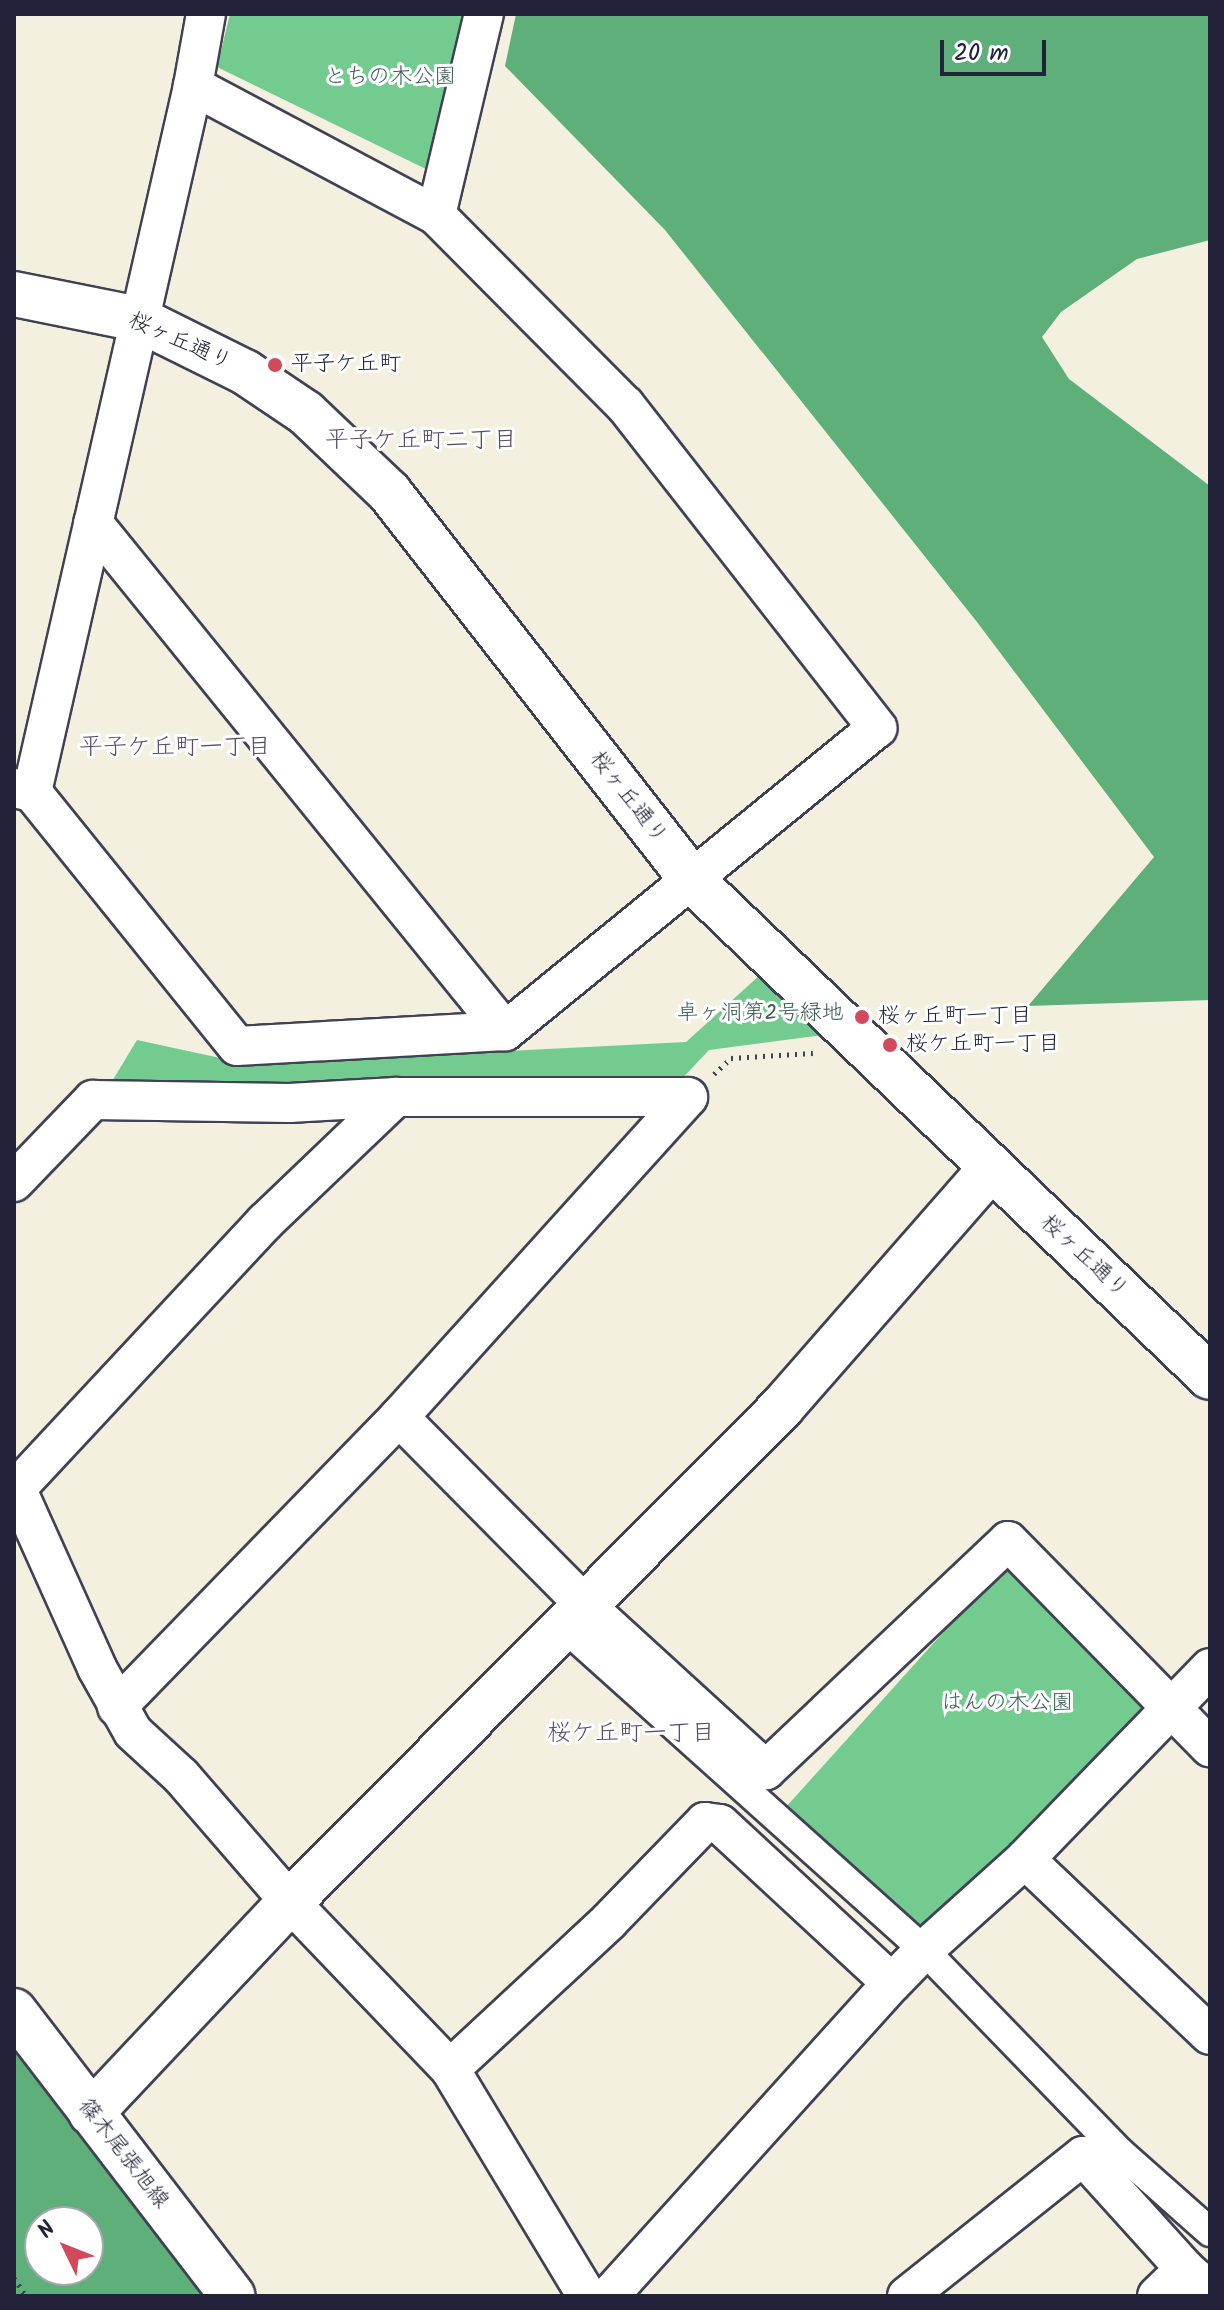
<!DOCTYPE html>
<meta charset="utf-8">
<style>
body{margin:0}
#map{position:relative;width:1224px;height:2310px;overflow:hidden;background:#f3f0df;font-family:Kalam,"Klee One",sans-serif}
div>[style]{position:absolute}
.green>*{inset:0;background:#73cb90;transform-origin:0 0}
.forest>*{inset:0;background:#5eaf7a}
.path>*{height:5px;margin-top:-2.5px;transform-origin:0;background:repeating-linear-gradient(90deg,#414154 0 2px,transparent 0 8px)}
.roads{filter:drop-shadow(2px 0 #414154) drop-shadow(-2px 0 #414154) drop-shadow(0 2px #414154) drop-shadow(0 -2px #414154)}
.pedestrian>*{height:28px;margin:-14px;padding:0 14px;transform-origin:14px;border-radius:14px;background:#fff}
.minor>*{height:38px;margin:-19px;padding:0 19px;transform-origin:19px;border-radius:19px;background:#fff}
.tertiary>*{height:44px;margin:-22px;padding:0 22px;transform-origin:22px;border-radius:22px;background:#fff}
.secondary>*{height:44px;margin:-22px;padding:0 22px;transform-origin:22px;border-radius:22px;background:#fff}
.dots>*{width:22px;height:22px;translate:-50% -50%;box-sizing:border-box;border:4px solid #fff;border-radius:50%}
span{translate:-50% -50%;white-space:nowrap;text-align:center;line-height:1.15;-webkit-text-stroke:6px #fff;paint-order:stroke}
.park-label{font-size:22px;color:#3e5d59}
.street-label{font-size:22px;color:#22223b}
.poi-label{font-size:22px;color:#22223b}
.left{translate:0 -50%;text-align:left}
.neighbourhood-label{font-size:24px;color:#5b4b68}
.frame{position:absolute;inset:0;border:16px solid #22223b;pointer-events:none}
.north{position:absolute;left:24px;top:2206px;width:80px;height:80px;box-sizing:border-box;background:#fff;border:2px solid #a7a7b1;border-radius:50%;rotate:313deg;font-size:22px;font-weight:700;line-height:32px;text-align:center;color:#22223b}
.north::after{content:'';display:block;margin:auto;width:28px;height:36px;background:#d1495b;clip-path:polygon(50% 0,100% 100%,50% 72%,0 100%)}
.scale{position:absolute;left:940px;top:40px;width:106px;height:36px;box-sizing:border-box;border:4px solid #22223b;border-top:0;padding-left:10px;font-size:24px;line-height:28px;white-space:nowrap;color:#22223b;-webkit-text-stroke:6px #fff;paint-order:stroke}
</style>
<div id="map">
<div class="green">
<div style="clip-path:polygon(230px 14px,468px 14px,436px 174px,217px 67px)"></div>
<div style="clip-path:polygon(760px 975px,823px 1035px,709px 1050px,677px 1084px,256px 1089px,111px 1083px,137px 1040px,248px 1064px,686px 1042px)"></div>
<div style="left:1003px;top:1566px;width:201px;height:324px;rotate:42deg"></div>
</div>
<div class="forest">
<div style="clip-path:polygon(516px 14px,1210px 14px,1210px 240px,1137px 259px,1061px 312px,1042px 337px,1069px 379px,1210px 486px,1210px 1000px,1028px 1006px,1154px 857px,977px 622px,665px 230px,505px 66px)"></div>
<div style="clip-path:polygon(evenodd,14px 2047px,203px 2284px,212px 2296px,14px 2296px,14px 2047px,40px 2222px,88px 2222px,88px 2270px,40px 2270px,40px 2222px)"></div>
</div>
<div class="path">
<div style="left:714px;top:1074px;width:23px;rotate:-43deg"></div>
<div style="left:731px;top:1058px;width:82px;rotate:-3.5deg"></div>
<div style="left:14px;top:2278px;width:22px;rotate:56deg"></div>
</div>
<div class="roads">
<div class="pedestrian">
<div style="left:564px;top:1627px;width:484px;rotate:41.9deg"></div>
<div style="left:924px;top:1950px;width:283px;rotate:45.9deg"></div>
<div style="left:1121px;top:2153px;width:119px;rotate:41.6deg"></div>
</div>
<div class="minor">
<div style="left:193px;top:86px;width:275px;rotate:28deg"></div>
<div style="left:436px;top:215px;width:268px;rotate:45.2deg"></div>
<div style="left:625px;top:405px;width:410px;rotate:52deg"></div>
<div style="left:877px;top:728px;width:480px;rotate:140.8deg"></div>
<div style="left:436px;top:215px;width:207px;rotate:-76.6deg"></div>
<div style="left:14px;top:788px;width:18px;rotate:13deg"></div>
<div style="left:32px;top:792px;width:326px;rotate:51.1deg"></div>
<div style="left:237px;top:1046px;width:268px;rotate:-3.2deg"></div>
<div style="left:505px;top:1031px;width:654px;rotate:-129.04deg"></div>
<div style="left:32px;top:792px;width:724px;rotate:-77.15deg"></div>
<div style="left:193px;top:86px;width:73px;rotate:-79.8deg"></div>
<div style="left:14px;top:1182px;width:114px;rotate:-46.1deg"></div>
<div style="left:93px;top:1100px;width:196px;rotate:0.9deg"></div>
<div style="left:289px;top:1103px;width:107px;rotate:-3.2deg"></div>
<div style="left:396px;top:1097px;width:292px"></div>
<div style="left:399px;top:1417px;width:264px;rotate:45.3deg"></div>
<div style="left:585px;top:1605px;width:245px;rotate:42.4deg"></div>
<div style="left:766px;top:1770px;width:333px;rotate:-43.4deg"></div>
<div style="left:1008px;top:1541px;width:289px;rotate:45.6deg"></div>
<div style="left:14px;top:1483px;width:203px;rotate:65.8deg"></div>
<div style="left:97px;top:1668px;width:73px;rotate:60.6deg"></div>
<div style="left:133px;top:1732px;width:65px;rotate:42.5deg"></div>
<div style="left:181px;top:1776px;width:167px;rotate:49.1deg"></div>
<div style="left:290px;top:1902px;width:231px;rotate:46.2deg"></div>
<div style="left:450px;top:2069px;width:217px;rotate:-42.9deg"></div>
<div style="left:609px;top:1921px;width:138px;rotate:-45.9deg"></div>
<div style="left:705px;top:1822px;width:15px;rotate:8deg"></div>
<div style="left:720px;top:1824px;width:234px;rotate:42.8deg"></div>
<div style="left:892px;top:1983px;width:46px;rotate:-45.9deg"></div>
<div style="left:924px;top:1950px;width:136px;rotate:-42deg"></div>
<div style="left:1025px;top:1859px;width:266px;rotate:-45.9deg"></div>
<div style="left:16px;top:1489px;width:365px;rotate:-47deg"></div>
<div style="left:265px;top:1222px;width:181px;rotate:-43.7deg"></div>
<div style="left:117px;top:1707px;width:405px;rotate:-45.8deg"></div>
<div style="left:399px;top:1417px;width:431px;rotate:-47.9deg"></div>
<div style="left:1025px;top:1859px;width:255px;rotate:43.6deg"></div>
<div style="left:450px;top:2069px;width:265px;rotate:58.9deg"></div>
<div style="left:609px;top:2296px;width:422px;rotate:-47.9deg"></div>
<div style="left:907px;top:2296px;width:225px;rotate:-38.5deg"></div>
<div style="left:1083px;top:2156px;width:152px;rotate:47.9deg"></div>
<div style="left:1185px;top:2269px;width:33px;rotate:41deg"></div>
<div style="left:1157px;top:2296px;width:39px;rotate:-44deg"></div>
</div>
<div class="tertiary">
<div style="left:14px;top:294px;width:126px;rotate:11.4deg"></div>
<div style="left:138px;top:319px;width:119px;rotate:26.4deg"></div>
<div style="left:245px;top:372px;width:73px;rotate:33.9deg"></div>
<div style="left:306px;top:413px;width:115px;rotate:43.6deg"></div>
<div style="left:389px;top:492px;width:491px;rotate:52deg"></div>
<div style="left:691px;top:879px;width:719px;rotate:43.82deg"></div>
<div style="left:91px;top:2113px;width:290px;rotate:-46.7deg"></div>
<div style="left:290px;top:1902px;width:698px;rotate:-45.17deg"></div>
<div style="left:782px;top:1407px;width:316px;rotate:-48.8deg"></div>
</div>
<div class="secondary">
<div style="left:14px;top:2011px;width:359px;rotate:52.5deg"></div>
</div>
</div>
<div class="dots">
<div style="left:275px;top:365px;background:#d1495b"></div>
<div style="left:862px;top:1017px;background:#d1495b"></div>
<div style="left:890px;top:1045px;background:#d1495b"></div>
</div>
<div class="park-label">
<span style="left:390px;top:78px">とちの木公園</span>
<span style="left:760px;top:1014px">卓ヶ洞第2号緑地</span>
<span style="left:1007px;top:1704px">はんの木公園</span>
</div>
<div class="street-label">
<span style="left:180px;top:342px;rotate:24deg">桜ヶ丘通り</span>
<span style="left:628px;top:798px;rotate:52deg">桜ヶ丘通り</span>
<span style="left:1084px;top:1257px;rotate:43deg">桜ヶ丘通り</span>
<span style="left:123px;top:2154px;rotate:52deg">篠木尾張旭線</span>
</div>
<div class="poi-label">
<span class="left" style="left:291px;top:365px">平子ケ丘町</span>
<span class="left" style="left:878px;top:1017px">桜ヶ丘町一丁目</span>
<span class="left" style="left:906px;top:1045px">桜ケ丘町一丁目</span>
</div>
<div class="neighbourhood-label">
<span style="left:421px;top:441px">平子ケ丘町二丁目</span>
<span style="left:175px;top:748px">平子ケ丘町一丁目</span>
<span style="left:631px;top:1734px">桜ケ丘町一丁目</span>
</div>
<div class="frame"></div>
<div class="north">N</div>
<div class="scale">20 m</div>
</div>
